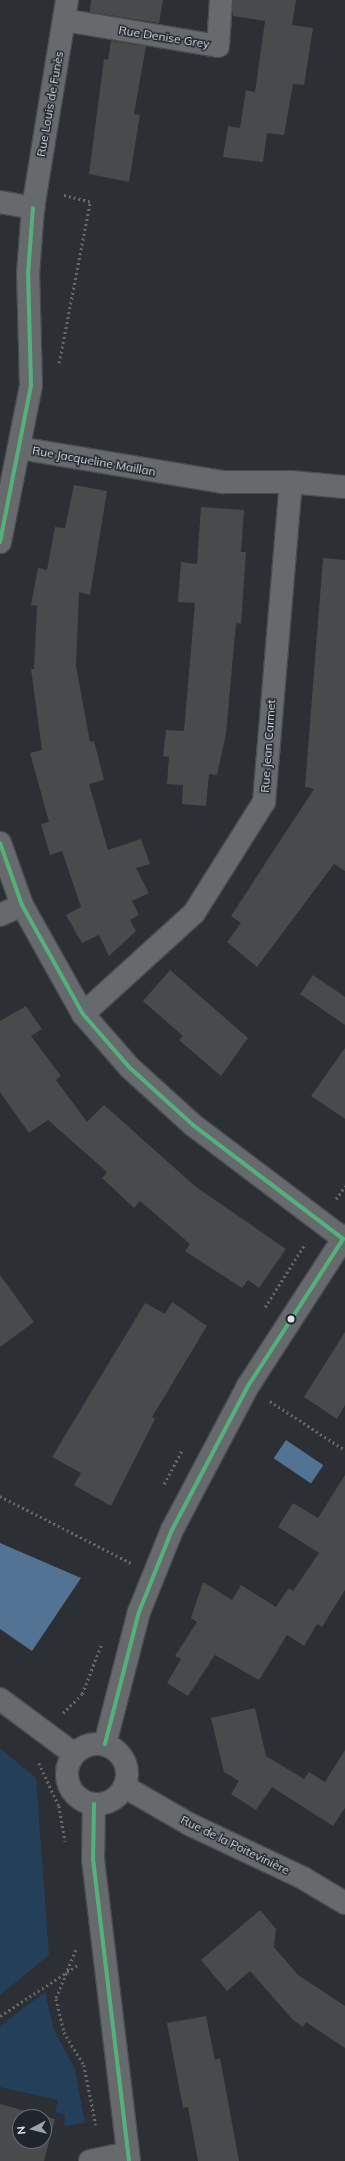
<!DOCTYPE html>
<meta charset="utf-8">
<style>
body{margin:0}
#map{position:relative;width:345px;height:2161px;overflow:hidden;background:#2c2f34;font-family:Mulish,sans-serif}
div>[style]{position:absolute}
.green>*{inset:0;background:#233f59}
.water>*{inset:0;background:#527393;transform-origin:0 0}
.building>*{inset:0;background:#494a4b}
.path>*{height:2.5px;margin-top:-1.25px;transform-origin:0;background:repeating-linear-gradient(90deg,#66696c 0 2px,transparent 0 5px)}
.roads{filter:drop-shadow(1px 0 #494c4f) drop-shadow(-1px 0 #494c4f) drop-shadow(0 1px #494c4f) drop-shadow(0 -1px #494c4f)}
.minor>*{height:22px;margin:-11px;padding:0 11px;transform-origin:11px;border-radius:11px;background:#676a6d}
.minor>.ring{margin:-11px;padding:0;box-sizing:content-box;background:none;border:22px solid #676a6d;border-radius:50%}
.bus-1>*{height:4px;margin:-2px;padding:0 2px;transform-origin:2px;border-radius:2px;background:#54b17c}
.dots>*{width:11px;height:11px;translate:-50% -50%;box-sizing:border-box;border:2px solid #1e252d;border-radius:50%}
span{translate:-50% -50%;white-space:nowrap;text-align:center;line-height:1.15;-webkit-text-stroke:3px #1e252d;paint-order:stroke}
.street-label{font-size:12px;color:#dce1e6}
.north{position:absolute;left:12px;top:2109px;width:40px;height:40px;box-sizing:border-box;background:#1e252d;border:1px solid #6a7077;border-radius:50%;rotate:263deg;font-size:11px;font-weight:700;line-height:16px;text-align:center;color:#dce1e6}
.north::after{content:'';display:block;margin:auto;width:14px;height:18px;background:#9ea3a8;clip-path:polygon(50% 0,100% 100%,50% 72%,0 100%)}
</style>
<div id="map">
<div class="green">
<div style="clip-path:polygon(0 1748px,36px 1778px,49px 1955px,0 1995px)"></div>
<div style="clip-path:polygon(45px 1992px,54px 2030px,75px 2069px,85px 2123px,64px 2126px,65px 2115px,55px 2112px,58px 2100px,0 2087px,0 2026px)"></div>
</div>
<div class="water">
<div style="left:286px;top:1440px;width:45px;height:22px;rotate:34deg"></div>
<div style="clip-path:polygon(0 1543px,81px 1578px,32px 1651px,0 1629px)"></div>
</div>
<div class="building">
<div style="clip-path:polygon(91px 0,163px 0,159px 23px,90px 12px)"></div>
<div style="clip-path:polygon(233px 0,296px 0,292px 25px,313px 28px,304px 85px,293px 84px,284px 135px,267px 133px,263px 162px,223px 157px,228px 126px,240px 128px,246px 90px,255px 92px,265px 21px,233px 16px)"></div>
<div style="clip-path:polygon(111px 41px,146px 46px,134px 114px,140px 115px,129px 182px,89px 174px,104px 59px,108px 60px)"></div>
<div style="clip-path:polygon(74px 485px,107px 491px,90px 595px,79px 592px,76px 666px,90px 742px,94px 741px,104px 780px,89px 784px,108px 850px,141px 839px,150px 864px,136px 868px,149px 893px,132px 901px,139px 915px,130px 920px,136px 931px,109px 956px,99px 935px,82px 943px,66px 915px,81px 907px,62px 851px,50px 855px,41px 824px,49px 822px,30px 753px,42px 750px,31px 669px,34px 669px,37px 606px,31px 605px,38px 568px,47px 570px,55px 527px,65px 528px)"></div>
<div style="clip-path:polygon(201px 507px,244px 510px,241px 552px,246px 552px,241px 624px,236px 623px,226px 734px,217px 775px,209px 774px,206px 806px,182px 804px,183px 785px,167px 784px,169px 757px,163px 756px,166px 730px,184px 731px,195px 603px,178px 602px,181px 562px,197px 564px)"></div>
<div style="clip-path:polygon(323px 558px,345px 560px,345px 871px,334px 864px,257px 967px,227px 942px,241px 923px,231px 916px,314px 789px,305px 787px)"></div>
<div style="clip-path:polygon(170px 970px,248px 1038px,221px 1076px,179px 1040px,183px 1036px,143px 1001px)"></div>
<div style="clip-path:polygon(313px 975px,345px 997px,345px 1025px,300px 994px)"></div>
<div style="clip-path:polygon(26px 1006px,42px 1029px,31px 1036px,61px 1076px,56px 1080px,87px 1122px,104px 1105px,196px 1187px,286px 1249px,259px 1288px,248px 1280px,242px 1288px,185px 1251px,190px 1244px,140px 1201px,134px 1208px,102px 1178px,107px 1172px,48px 1120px,29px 1133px,0 1092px,0 1021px)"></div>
<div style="clip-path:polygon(345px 1048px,345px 1119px,311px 1096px)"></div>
<div style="clip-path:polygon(0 1275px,34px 1322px,0 1347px)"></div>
<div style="clip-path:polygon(172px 1302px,207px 1326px,152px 1417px,155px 1419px,111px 1506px,74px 1485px,81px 1473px,52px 1457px,145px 1303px,165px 1314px)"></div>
<div style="clip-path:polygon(345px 1332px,345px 1405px,337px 1419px,304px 1397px)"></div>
<div style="clip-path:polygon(345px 1475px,345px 1590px,322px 1627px,317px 1624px,304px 1646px,287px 1635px,259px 1680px,215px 1655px,188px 1696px,167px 1683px,181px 1659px,175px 1656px,197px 1622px,191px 1618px,203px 1582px,232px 1600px,241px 1585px,276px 1607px,289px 1588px,293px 1591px,319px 1553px,278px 1527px,293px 1503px,318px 1518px)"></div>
<div style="clip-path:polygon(255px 1708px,266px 1756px,304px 1779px,309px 1772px,325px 1782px,345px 1750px,345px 1808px,333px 1826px,272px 1787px,256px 1810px,231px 1794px,239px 1781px,224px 1772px,211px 1718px)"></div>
<div style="clip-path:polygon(260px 1910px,276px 1929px,274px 1947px,298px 1975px,345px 2006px,345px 2048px,306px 2022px,303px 2027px,293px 2020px,250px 1971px,227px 1991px,201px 1960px)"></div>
<div style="clip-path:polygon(206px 2016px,215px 2060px,220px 2058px,239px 2161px,198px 2161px,188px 2107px,183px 2108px,167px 2023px)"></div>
<div style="clip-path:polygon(evenodd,0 2104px,55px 2119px,44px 2161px,0 2161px,0 2104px,20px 2117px,44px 2117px,44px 2141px,20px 2141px,20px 2117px)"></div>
</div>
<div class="path">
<div style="left:59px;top:363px;width:164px;rotate:-79.1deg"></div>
<div style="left:90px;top:202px;width:29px;rotate:-166deg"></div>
<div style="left:336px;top:1199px;width:16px;rotate:-55deg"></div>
<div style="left:265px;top:1307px;width:75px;rotate:-57.6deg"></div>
<div style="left:270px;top:1401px;width:90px;rotate:33.2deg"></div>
<div style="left:164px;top:1484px;width:38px;rotate:-62deg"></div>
<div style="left:0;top:1496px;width:147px;rotate:27.1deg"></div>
<div style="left:63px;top:1713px;width:27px;rotate:-45deg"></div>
<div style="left:82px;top:1694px;width:53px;rotate:-68.8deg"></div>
<div style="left:39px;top:1763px;width:47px;rotate:65.1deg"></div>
<div style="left:59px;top:1806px;width:36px;rotate:80deg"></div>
<div style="left:76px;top:1950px;width:53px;rotate:112.2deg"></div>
<div style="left:56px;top:1999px;width:34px;rotate:76deg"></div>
<div style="left:64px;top:2032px;width:39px;rotate:59deg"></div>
<div style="left:84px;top:2065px;width:61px;rotate:78.7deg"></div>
<div style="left:0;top:2016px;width:93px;rotate:-33.2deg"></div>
</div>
<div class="roads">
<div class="minor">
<div style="left:64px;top:20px;width:156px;rotate:9.6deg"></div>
<div style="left:218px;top:46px;width:46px;rotate:-86.3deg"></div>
<div style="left:0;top:202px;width:34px;rotate:10deg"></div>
<div style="left:19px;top:448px;width:207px;rotate:9.5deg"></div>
<div style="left:223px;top:482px;width:68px"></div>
<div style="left:291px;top:482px;width:54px;rotate:5.3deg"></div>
<div style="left:0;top:542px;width:160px;rotate:-78.8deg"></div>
<div style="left:31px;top:385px;width:111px;rotate:-91.5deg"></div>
<div style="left:28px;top:274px;width:66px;rotate:-85.7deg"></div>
<div style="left:33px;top:208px;width:211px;rotate:-80.7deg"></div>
<div style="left:0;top:843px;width:66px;rotate:70.5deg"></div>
<div style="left:22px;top:905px;width:125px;rotate:60.8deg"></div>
<div style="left:83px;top:1014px;width:70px;rotate:49deg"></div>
<div style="left:129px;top:1067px;width:86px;rotate:42.2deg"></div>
<div style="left:193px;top:1125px;width:191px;rotate:37.1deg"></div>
<div style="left:0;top:915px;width:24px;rotate:-24deg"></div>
<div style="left:83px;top:1014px;width:150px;rotate:-42.3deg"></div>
<div style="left:194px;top:913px;width:131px;rotate:-57.8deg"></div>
<div style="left:264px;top:802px;width:321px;rotate:-85.2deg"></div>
<div style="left:0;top:1699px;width:92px;rotate:36.6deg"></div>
<div class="ring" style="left:67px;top:1744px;width:38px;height:38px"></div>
<div style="left:105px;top:1744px;width:136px;rotate:-75.6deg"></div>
<div style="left:139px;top:1612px;width:88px;rotate:-68.1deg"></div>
<div style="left:172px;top:1530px;width:163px;rotate:-62.2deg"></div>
<div style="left:248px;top:1386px;width:179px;rotate:-57.1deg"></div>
<div style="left:125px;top:1787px;width:74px;rotate:30deg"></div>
<div style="left:189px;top:1824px;width:126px;rotate:25.3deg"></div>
<div style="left:303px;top:1878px;width:49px;rotate:30.8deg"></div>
<div style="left:94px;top:1804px;width:55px;rotate:91deg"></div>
<div style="left:93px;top:1859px;width:304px;rotate:83.2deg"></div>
<div style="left:90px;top:2161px;width:39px;rotate:-12deg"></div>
</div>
</div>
<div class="bus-1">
<div style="left:0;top:542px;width:160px;rotate:-78.8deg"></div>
<div style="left:31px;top:385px;width:111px;rotate:-91.5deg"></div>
<div style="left:28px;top:274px;width:66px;rotate:-85.7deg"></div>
<div style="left:0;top:843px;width:66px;rotate:70.5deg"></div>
<div style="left:22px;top:905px;width:125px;rotate:60.8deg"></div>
<div style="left:83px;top:1014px;width:70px;rotate:49deg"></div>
<div style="left:129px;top:1067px;width:86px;rotate:42.2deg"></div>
<div style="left:193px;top:1125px;width:188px;rotate:37.2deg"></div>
<div style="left:105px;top:1744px;width:136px;rotate:-75.6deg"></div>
<div style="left:139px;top:1612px;width:88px;rotate:-68.1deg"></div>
<div style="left:172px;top:1530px;width:163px;rotate:-62.2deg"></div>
<div style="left:248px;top:1386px;width:175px;rotate:-57.1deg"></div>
<div style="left:94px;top:1804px;width:55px;rotate:91deg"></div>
<div style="left:93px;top:1859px;width:304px;rotate:83.2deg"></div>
</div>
<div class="dots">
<div style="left:291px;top:1319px;background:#dce1e6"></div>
</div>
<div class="street-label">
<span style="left:164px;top:37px;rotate:9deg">Rue Denise Grey</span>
<span style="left:50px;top:104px;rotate:-80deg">Rue Louis de Funès</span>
<span style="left:94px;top:461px;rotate:10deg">Rue Jacqueline Maillan</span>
<span style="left:268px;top:746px;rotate:-86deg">Rue Jean Carmet</span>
<span style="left:235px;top:1845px;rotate:26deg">Rue de la Poitevinière</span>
</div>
<div class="north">N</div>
</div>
